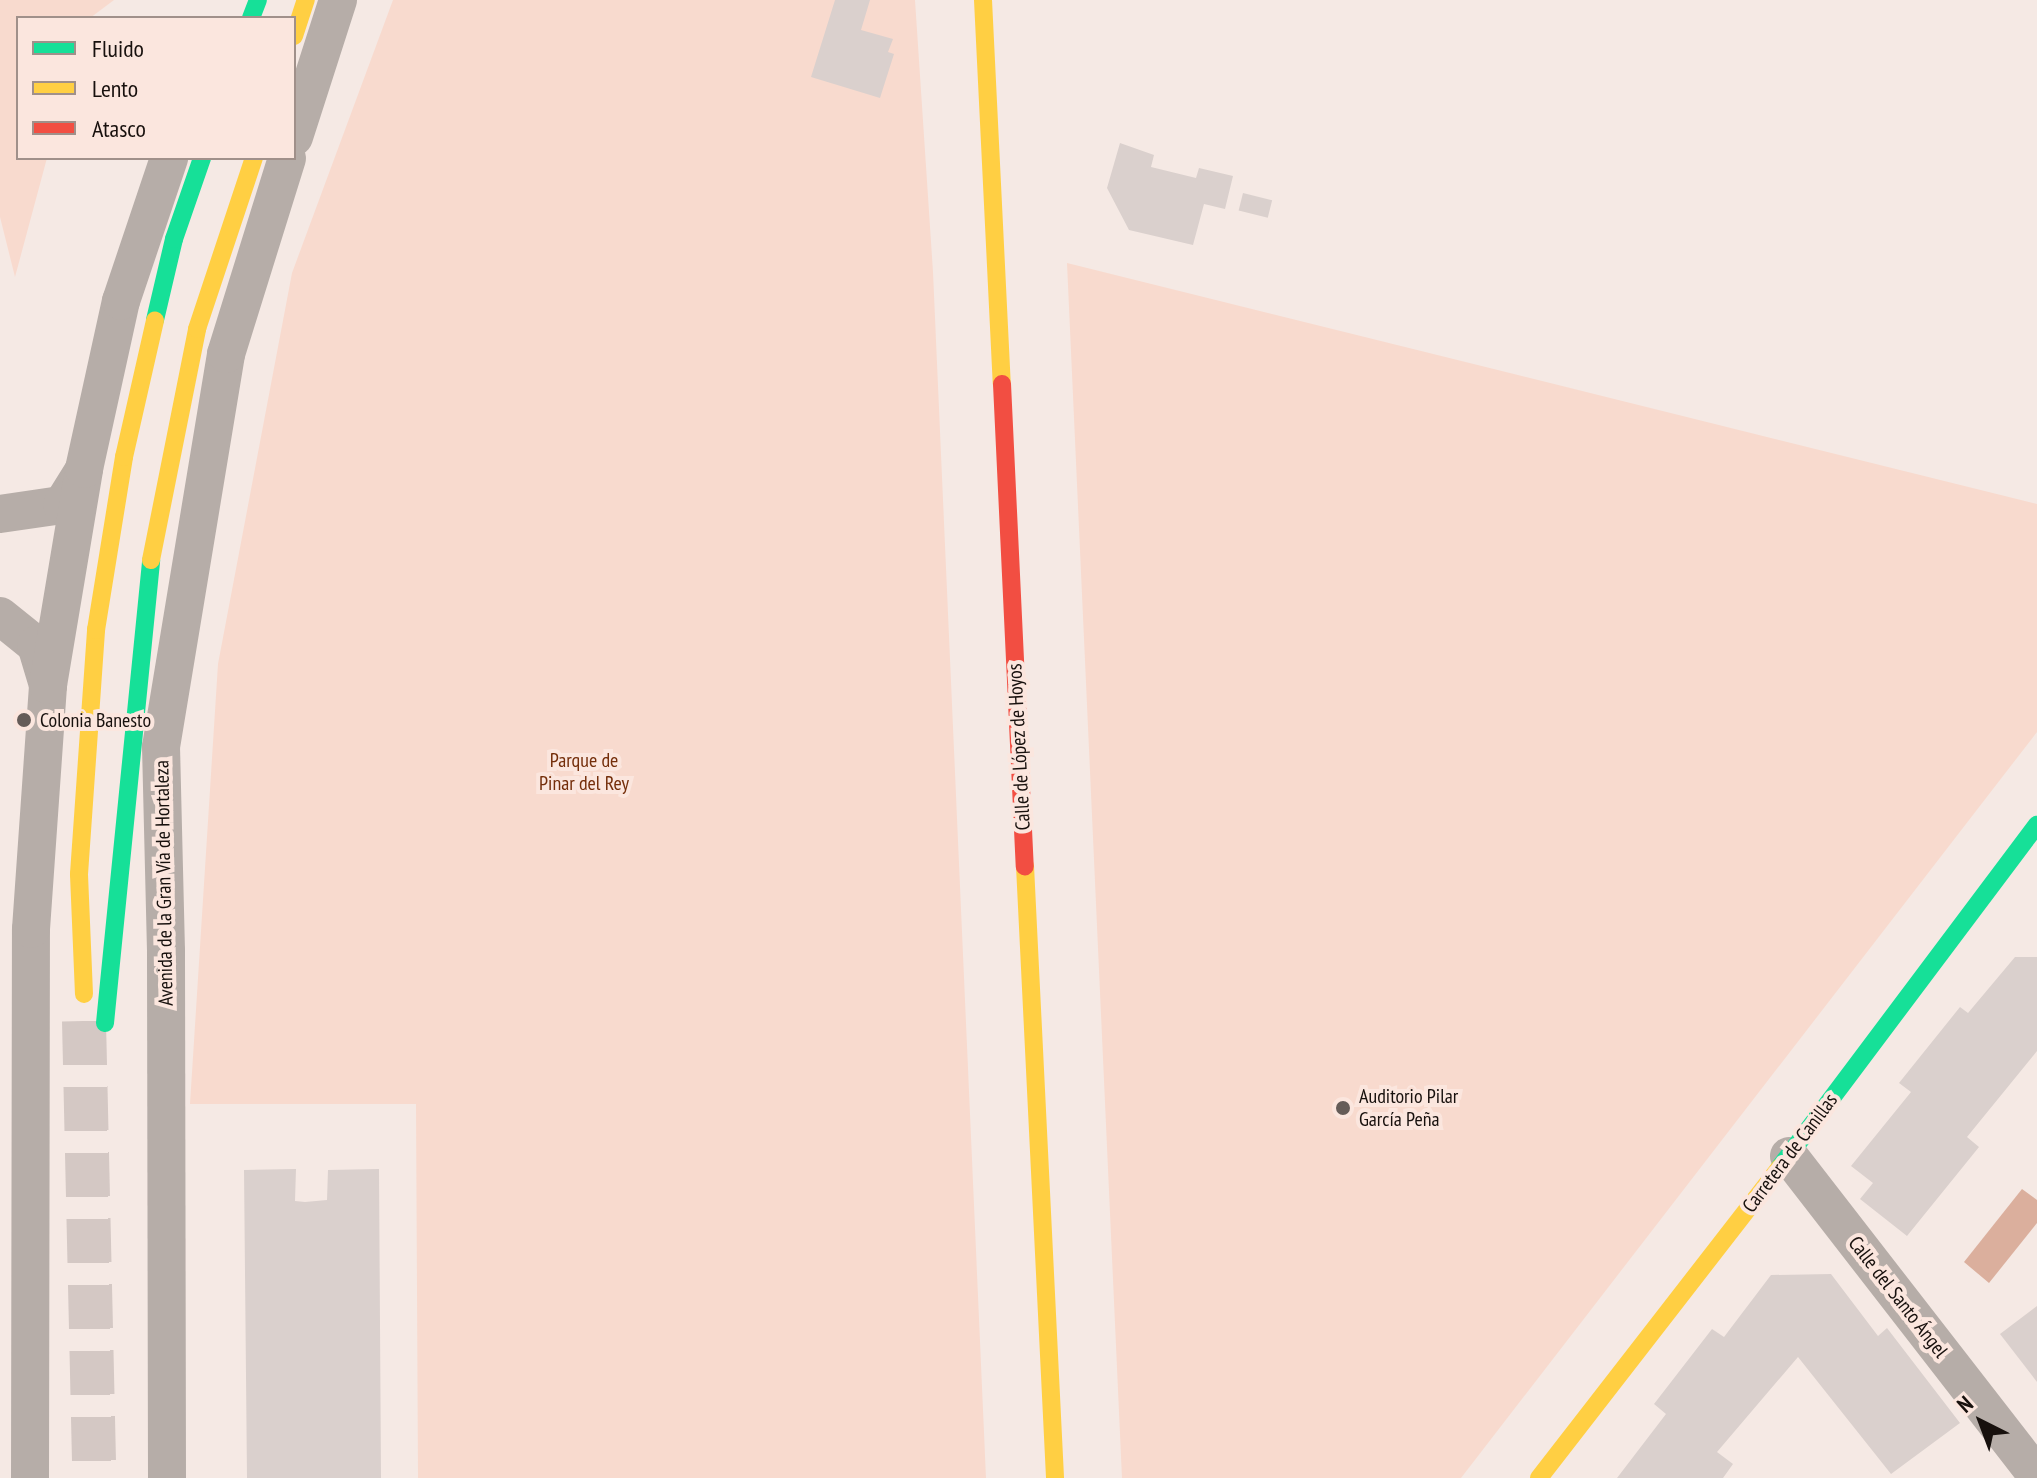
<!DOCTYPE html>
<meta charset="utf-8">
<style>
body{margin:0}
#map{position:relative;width:2037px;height:1478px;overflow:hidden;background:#f5e9e4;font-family:"PT Sans Narrow",sans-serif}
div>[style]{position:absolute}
.green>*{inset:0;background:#f8dace}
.water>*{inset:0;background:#dbaf9d}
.building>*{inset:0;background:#dad0cd;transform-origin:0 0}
.secondary-tunnel>*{height:44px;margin-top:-22px;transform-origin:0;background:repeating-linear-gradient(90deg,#d4c8c4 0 44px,transparent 0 66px)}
.street>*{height:38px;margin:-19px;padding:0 19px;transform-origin:19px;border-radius:19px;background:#b6ada8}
.fast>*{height:18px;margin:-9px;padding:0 9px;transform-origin:9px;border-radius:9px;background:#16e098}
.slow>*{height:18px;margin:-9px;padding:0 9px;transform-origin:9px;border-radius:9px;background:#ffcf43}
.jam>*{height:18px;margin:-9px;padding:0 9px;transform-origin:9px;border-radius:9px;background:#f24e42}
.dots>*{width:22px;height:22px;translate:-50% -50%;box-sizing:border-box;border:4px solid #fbe6de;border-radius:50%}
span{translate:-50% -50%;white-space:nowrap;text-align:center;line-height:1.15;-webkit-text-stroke:8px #fbe6de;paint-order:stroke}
.poi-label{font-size:20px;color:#17100d}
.left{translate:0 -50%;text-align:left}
.street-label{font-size:20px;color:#17100d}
.park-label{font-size:20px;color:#742e0a}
.legend{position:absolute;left:16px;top:16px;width:280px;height:144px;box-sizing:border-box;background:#fbe6de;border:2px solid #a0908a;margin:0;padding:10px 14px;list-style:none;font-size:24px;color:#17100d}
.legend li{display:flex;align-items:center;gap:16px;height:40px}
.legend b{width:40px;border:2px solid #a0908a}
.north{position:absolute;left:1941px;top:1382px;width:80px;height:80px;-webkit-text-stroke:6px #fbe6de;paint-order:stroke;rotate:318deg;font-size:22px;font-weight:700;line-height:32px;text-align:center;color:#17100d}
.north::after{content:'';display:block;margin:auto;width:28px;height:36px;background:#17100d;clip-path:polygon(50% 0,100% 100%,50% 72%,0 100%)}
</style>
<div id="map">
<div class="green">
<div style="clip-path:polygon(0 0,114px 0,90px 18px,18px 18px,18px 158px,47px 158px,15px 277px,0 217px)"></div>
<div style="clip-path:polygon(393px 0,915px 0,933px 272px,986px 1478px,418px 1478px,416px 1104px,190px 1104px,218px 664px,292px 273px)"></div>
<div style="clip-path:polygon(1067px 263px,2037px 504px,2037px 732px,1461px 1478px,1122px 1478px)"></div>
</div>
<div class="water">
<div style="clip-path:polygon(2022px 1189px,2037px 1200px,2037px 1223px,1989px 1283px,1964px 1262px)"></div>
</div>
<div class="building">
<div style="clip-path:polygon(835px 0,870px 0,861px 30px,893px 39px,888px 52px,894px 54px,880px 98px,811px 77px)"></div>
<div style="clip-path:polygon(1120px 143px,1154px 155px,1151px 167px,1196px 178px,1199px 168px,1233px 176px,1225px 209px,1204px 204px,1193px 245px,1129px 230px,1107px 188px)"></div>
<div style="left:1243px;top:193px;width:30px;height:18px;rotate:14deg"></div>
<div style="clip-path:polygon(2015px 957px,2037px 957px,2037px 1051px,1967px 1137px,1979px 1147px,1907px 1236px,1860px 1199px,1873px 1183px,1851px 1166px,1911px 1092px,1899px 1083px,1960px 1007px,1968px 1013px)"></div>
<div style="clip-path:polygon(296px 1169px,295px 1201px,305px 1202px,327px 1200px,328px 1170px,379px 1169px,381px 1478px,247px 1478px,244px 1170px)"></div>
<div style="clip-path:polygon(1831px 1274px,1878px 1336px,1887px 1328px,1960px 1423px,1891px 1474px,1798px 1357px,1717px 1452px,1733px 1464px,1723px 1478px,1617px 1478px,1666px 1414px,1654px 1404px,1712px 1329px,1724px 1337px,1771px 1275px)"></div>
<div style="clip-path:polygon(2037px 1306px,2037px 1382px,2000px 1334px)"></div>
</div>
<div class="secondary-tunnel">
<div style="left:84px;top:1021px;width:457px;rotate:88.7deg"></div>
</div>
<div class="street">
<div style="left:294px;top:137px;width:144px;rotate:-72.2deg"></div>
<div style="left:0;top:514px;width:63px;rotate:-8.3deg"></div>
<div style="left:62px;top:505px;width:40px;rotate:-58deg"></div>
<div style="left:0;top:616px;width:46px;rotate:38.9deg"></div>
<div style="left:36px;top:645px;width:42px;rotate:73.3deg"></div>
<div style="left:1789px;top:1156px;width:405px;rotate:52.2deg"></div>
<div style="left:30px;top:1478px;width:549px;rotate:-89.9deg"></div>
<div style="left:31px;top:929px;width:245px;rotate:-86deg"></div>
<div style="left:48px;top:685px;width:219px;rotate:-80.5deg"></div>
<div style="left:84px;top:469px;width:172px;rotate:-77.6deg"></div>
<div style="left:121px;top:301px;width:151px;rotate:-71.4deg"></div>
<div style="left:167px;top:1478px;width:527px;rotate:-90.11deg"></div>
<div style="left:166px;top:951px;width:204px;rotate:-91.4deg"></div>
<div style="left:161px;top:747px;width:398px;rotate:-80.6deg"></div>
<div style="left:226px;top:354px;width:205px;rotate:-72.7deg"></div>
</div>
<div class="fast">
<div style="left:251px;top:18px;width:19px;rotate:-69deg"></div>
<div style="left:155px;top:320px;width:83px;rotate:-76.8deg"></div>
<div style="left:174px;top:239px;width:86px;rotate:-70.9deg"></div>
<div style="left:105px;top:1023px;width:465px;rotate:-84.3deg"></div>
<div style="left:1780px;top:1167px;width:428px;rotate:-53.1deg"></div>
</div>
<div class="slow">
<div style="left:983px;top:0;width:384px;rotate:87.2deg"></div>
<div style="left:294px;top:36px;width:38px;rotate:-72deg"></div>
<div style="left:151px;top:560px;width:236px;rotate:-78.7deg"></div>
<div style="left:197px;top:329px;width:180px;rotate:-71.6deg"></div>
<div style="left:1025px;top:866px;width:613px;rotate:87.19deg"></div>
<div style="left:84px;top:994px;width:120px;rotate:-92.4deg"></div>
<div style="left:79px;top:874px;width:245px;rotate:-86deg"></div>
<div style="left:96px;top:630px;width:175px;rotate:-80.8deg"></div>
<div style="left:124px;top:457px;width:140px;rotate:-77.2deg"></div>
<div style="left:1539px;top:1478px;width:393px;rotate:-52.2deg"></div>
</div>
<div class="jam">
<div style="left:1002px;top:384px;width:483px;rotate:87.3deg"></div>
</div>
<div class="dots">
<div style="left:24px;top:720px;background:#655c58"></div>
<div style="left:1343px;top:1108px;background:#655c58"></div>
</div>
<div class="poi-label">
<span class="left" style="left:40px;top:720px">Colonia Banesto</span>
<span class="left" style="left:1359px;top:1108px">Auditorio Pilar<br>García Peña</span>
</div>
<div class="street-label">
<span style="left:1019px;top:747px;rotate:-93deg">Calle de López de Hoyos</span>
<span style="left:164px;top:883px;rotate:-91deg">Avenida de la Gran Vía de Hortaleza</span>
<span style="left:1790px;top:1153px;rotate:-53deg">Carretera de Canillas</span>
<span style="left:1898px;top:1297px;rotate:52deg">Calle del Santo Ángel</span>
</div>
<div class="park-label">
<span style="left:584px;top:772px">Parque de<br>Pinar del Rey</span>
</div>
<ul class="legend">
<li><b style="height:10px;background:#16e098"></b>Fluido</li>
<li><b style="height:10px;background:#ffcf43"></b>Lento</li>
<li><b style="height:10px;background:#f24e42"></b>Atasco</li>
</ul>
<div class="north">N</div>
</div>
